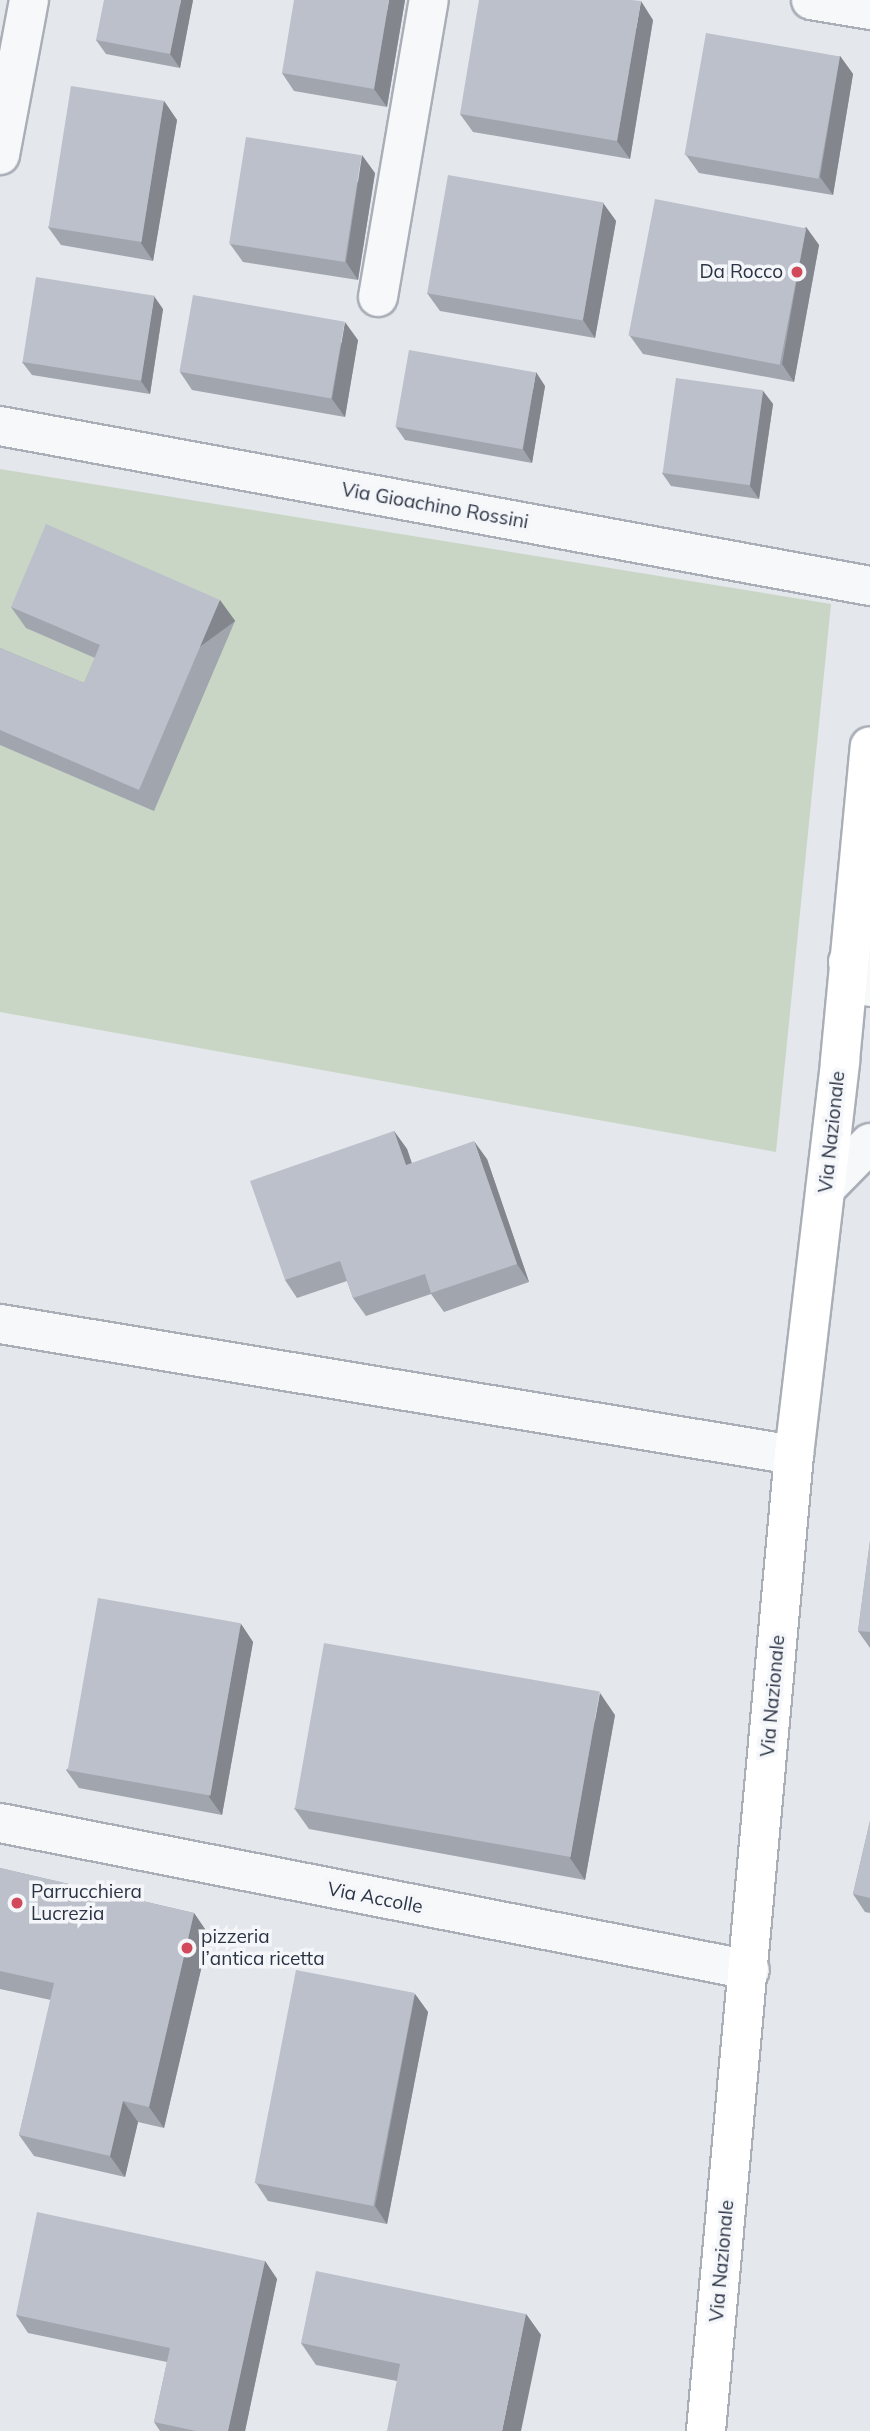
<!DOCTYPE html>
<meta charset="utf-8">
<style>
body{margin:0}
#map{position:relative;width:870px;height:2431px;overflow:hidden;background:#e4e7ec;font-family:Mulish,sans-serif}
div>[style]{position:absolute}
.green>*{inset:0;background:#c9d6c5}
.roads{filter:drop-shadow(2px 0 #a9aeb7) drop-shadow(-2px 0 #a9aeb7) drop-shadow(0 2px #a9aeb7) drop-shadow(0 -2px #a9aeb7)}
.street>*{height:38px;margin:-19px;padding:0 19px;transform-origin:19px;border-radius:19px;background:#f7f8fa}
.primary>*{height:38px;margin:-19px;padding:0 19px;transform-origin:19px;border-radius:19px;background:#fff}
.wall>*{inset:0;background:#a1a5ae}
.shaded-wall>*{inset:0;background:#83868d;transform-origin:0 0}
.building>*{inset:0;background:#bbc0ca;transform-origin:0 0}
.dots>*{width:19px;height:19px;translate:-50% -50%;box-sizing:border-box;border:4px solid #f4f6f9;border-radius:50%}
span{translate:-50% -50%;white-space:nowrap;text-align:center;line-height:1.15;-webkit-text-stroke:7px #f4f6f9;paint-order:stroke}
.poi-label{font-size:19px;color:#2b3445}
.right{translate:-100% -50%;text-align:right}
.left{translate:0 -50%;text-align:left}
.street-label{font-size:19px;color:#2b3445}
</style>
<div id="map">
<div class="green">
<div style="clip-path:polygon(0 469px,831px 604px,776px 1152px,0 1012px)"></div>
</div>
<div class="roads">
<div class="street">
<div style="left:811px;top:0;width:60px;rotate:9.6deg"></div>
<div style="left:0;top:155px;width:158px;rotate:-79.4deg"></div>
<div style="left:378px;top:297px;width:301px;rotate:-80.3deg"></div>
<div style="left:0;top:426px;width:885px;rotate:10.42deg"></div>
<div style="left:870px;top:952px;width:24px;rotate:156deg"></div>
<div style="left:848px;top:962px;width:33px;rotate:49deg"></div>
<div style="left:826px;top:1188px;width:63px;rotate:-45.6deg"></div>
<div style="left:0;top:1324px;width:805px;rotate:9.37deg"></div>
<div style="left:0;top:1823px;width:764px;rotate:11.09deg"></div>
</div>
<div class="primary">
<div style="left:706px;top:2431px;width:980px;rotate:-84.85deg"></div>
<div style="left:794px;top:1455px;width:397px;rotate:-83.3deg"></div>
<div style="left:840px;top:1061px;width:316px;rotate:-84.6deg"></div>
</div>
</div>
<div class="wall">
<div style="clip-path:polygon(193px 0,180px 68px,106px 54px,96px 40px)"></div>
<div style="clip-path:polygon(405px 0,387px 107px,294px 91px,282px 73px)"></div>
<div style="clip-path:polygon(653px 20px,630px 159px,473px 132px,460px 114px)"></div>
<div style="clip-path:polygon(840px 56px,853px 74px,833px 195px,699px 173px,686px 155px)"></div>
<div style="clip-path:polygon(164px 101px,177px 120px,153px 261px,61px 245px,48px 227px)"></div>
<div style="clip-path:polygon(375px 173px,358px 280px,243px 262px,230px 244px)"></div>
<div style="clip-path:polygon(603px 203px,616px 221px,595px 338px,440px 311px,427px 293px)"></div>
<div style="clip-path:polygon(806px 227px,819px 245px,794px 382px,643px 354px,630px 336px)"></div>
<div style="clip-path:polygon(163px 309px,150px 394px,32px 375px,22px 362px)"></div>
<div style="clip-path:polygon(358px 340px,345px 417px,192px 390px,180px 372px)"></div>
<div style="clip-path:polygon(545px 386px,532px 463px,405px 440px,396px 427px)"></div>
<div style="clip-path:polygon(763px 391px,773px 404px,759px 499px,671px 486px,662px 473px)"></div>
<div style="clip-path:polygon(11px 607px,235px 621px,154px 811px,0 745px,0 648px,84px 683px,95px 658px,26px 628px)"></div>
<div style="clip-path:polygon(394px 1131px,407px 1149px,412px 1163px,487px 1159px,529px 1282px,444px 1312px,431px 1294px,366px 1316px,353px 1298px,347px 1281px,297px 1298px,285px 1280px)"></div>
<div style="clip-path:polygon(870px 1541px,870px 1648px,858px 1631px)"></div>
<div style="clip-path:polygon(241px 1624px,253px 1642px,222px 1815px,79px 1788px,66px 1770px)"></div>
<div style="clip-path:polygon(615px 1715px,585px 1880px,309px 1829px,294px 1808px)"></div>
<div style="clip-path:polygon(870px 1821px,870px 1913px,865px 1912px,853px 1894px)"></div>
<div style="clip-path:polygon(0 1868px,194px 1913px,209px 1935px,164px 2128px,138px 2122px,125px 2177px,34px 2156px,19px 2135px,51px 2000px,0 1989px)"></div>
<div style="clip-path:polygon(415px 1994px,428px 2012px,387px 2224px,268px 2201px,256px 2183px)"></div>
<div style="clip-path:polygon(265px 2261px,277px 2279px,245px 2431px,160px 2431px,154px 2422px,167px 2362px,28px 2333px,16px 2315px)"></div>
<div style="clip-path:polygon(526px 2314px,541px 2335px,397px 2381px,316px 2365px,301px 2343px)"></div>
</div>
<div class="shaded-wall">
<div style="clip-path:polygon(181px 0,193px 0,180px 68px,170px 54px)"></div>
<div style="clip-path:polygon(389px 0,405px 0,387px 107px,374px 89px)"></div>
<div style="clip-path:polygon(641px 1px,653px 20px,630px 159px,617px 141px)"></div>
<div style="clip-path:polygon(840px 56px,853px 74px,833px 195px,820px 177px)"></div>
<div style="clip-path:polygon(164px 101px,177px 120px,153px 261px,141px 243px)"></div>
<div style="clip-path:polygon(362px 155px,375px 173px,358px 280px,346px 262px)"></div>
<div style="clip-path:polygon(603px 203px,616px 221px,595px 338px,583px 320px)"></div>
<div style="clip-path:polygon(806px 227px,819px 245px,794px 382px,782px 364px)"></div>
<div style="clip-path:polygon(154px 296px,163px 309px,150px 394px,141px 381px)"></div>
<div style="clip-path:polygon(345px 322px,358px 340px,345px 417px,332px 399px)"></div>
<div style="clip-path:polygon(536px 372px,545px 386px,532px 463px,523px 449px)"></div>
<div style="clip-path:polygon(763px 391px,773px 404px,759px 499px,750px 486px)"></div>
<div style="left:220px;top:600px;width:26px;height:207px;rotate:54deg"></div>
<div style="clip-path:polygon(394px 1131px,407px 1149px,418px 1183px,406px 1165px)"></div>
<div style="clip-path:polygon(474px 1141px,487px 1159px,529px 1282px,517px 1264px)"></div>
<div style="clip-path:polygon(241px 1624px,253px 1642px,222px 1815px,209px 1797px)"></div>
<div style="clip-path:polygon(600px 1693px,615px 1715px,585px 1880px,570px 1858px)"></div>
<div style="clip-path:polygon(194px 1913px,209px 1935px,164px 2128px,149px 2107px)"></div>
<div style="clip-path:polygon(415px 1994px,428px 2012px,387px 2224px,375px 2206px)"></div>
<div style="clip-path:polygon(123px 2101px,138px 2122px,125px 2177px,110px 2156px)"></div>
<div style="clip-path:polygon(265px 2261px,277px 2279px,245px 2431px,228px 2431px)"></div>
<div style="clip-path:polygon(526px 2314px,541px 2335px,521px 2431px,502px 2431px)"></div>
</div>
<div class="building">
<div style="clip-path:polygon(104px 0,181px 0,170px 54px,96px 40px)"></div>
<div style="clip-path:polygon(294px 0,389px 0,374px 89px,282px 73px)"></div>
<div style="clip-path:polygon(479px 0,632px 0,641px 1px,617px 141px,460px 114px)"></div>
<div style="left:706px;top:33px;width:136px;height:124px;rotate:10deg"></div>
<div style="left:71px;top:86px;width:94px;height:143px;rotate:9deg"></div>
<div style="left:246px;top:137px;width:117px;height:108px;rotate:9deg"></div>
<div style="left:448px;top:175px;width:158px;height:120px;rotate:10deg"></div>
<div style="left:655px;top:199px;width:154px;height:139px;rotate:11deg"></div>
<div style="left:36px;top:277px;width:120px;height:86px;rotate:9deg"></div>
<div style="left:193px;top:295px;width:154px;height:78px;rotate:10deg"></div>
<div style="left:409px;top:350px;width:129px;height:78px;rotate:10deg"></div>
<div style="left:676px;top:378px;width:88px;height:96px;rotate:8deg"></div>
<div style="clip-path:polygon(46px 524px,220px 600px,139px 790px,0 730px,0 648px,84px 683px,100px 645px,11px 607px)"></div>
<div style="clip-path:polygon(394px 1131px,406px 1165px,474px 1141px,517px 1264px,431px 1293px,425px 1274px,353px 1298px,340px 1261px,285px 1280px,250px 1181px)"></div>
<div style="clip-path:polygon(870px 1541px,870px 1632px,858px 1631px)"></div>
<div style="left:98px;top:1598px;width:145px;height:175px;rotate:10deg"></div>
<div style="left:324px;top:1643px;width:280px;height:168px;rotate:10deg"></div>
<div style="clip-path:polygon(870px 1821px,870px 1898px,853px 1894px)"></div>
<div style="clip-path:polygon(0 1868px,194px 1913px,149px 2107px,123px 2101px,110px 2156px,19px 2135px,54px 1983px,0 1971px)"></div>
<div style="left:296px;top:1970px;width:121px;height:217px;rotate:11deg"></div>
<div style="clip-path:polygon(37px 2212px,265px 2261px,228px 2431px,196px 2431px,154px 2422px,170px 2348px,16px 2315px)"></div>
<div style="clip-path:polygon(316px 2271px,526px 2314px,502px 2431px,387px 2431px,400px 2364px,301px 2343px)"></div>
</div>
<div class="dots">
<div style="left:797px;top:272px;background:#d1495b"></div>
<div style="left:17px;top:1903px;background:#d1495b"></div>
<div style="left:187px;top:1948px;background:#d1495b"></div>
</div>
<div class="poi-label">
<span class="right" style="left:783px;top:272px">Da Rocco</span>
<span class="left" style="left:31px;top:1903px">Parrucchiera<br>Lucrezia</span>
<span class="left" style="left:201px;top:1948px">pizzeria<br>l’antica ricetta</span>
</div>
<div class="street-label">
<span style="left:435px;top:506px;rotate:10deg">Via Gioachino Rossini</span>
<span style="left:832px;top:1132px;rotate:-84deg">Via Nazionale</span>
<span style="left:773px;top:1696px;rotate:-85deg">Via Nazionale</span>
<span style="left:375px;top:1898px;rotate:11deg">Via Accolle</span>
<span style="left:722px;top:2261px;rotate:-85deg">Via Nazionale</span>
</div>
</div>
